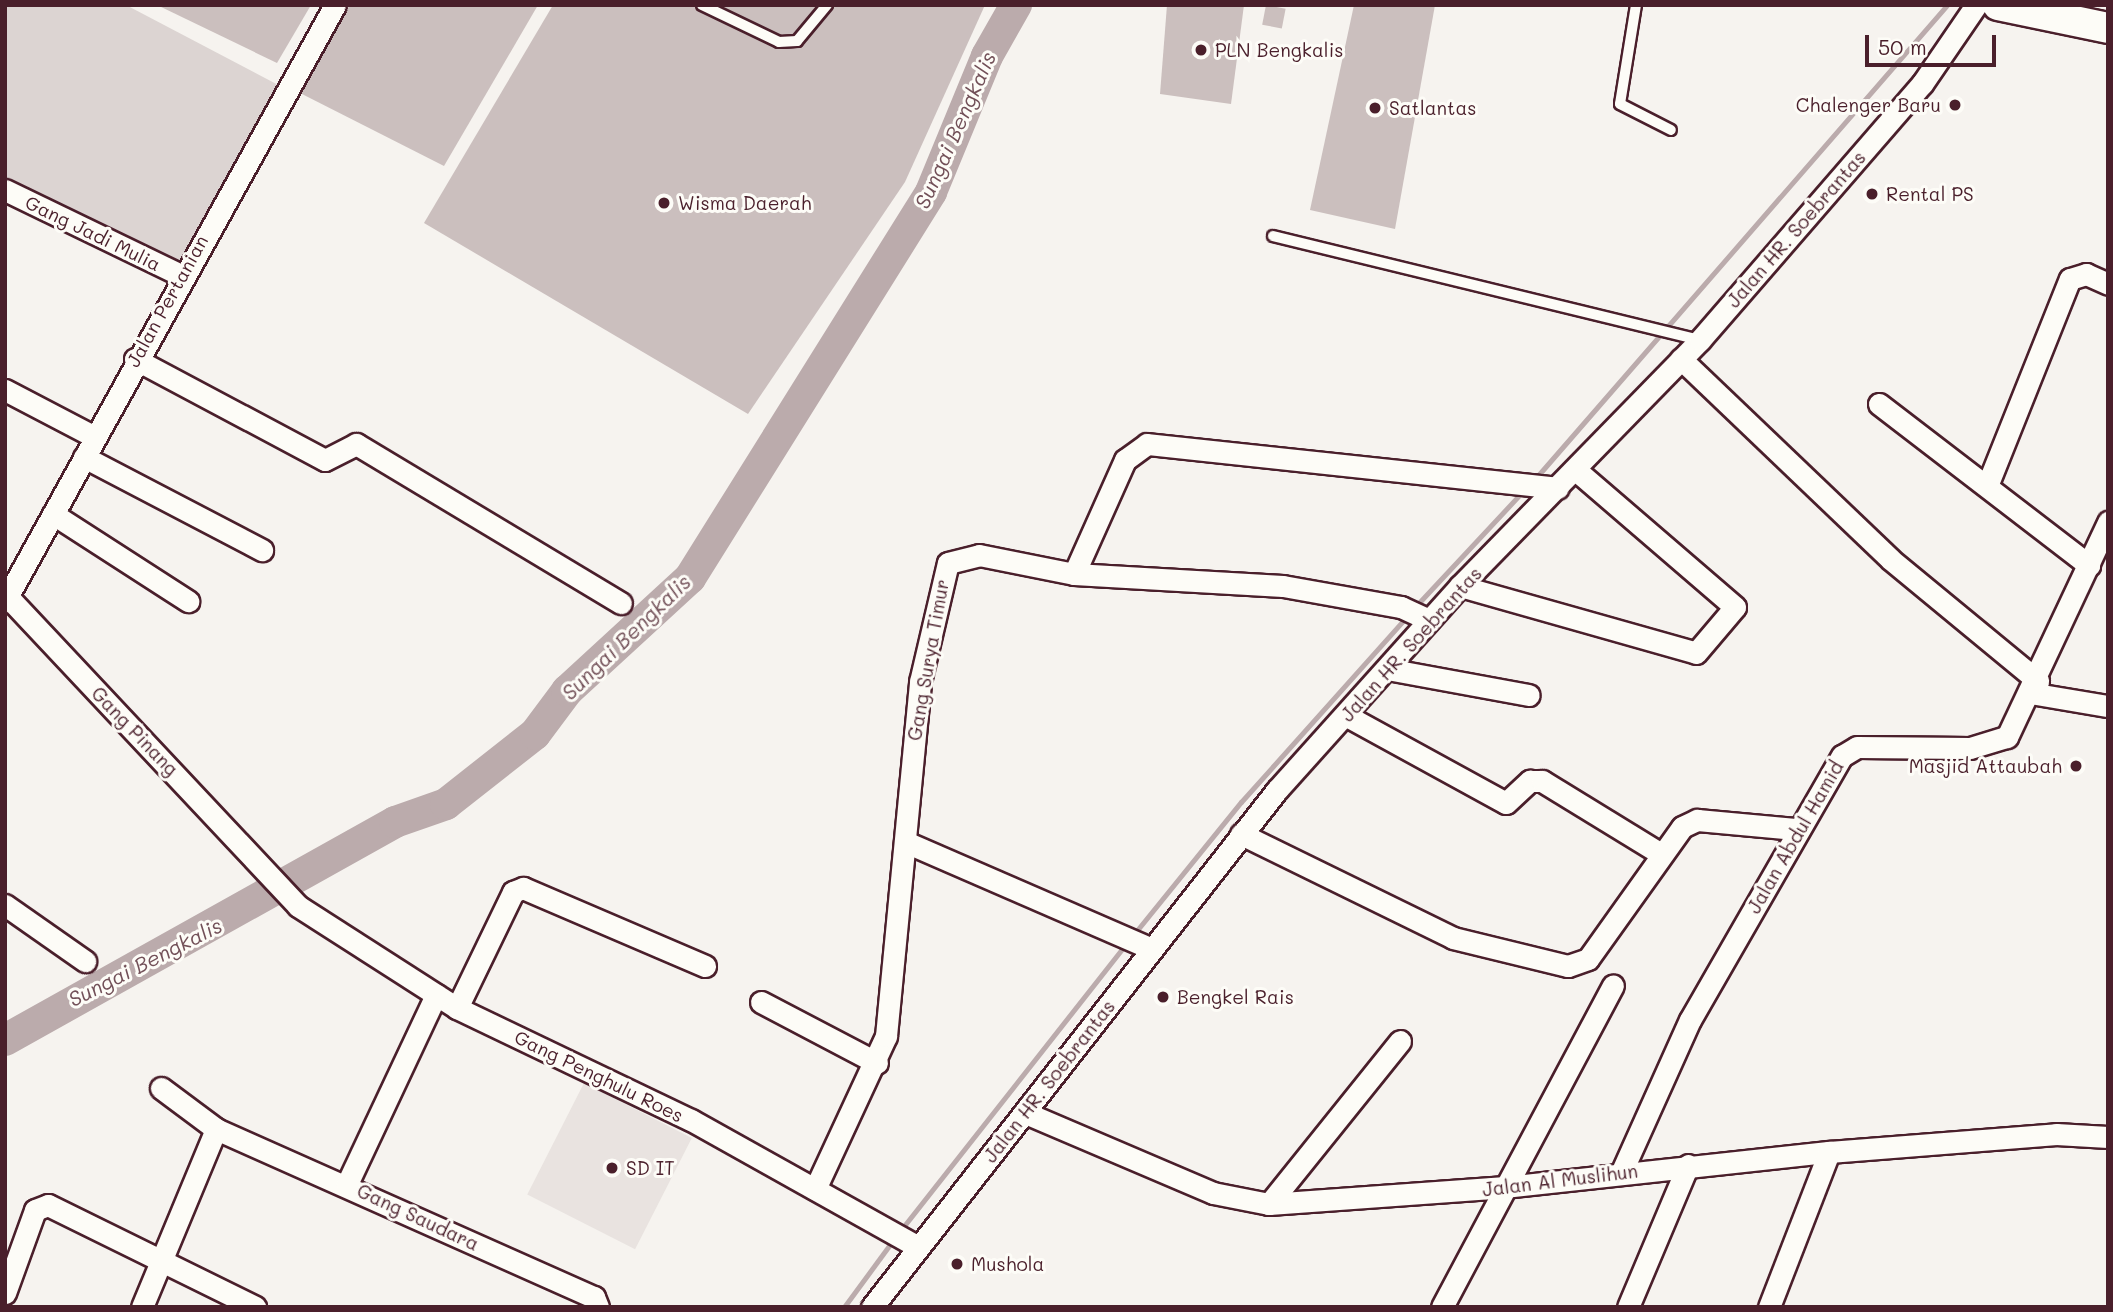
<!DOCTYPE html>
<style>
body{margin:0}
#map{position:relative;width:2113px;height:1312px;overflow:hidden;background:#f6f3ef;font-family:Mali,sans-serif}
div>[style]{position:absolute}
.built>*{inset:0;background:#e9e3e0;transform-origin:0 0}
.green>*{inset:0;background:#dcd4d2}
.stream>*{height:5px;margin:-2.5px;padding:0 2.5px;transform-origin:2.5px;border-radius:2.5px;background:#bbabac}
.river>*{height:32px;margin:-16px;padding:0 16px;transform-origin:16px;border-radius:16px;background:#bbabac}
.building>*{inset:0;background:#cbbfbe;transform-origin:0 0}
.roads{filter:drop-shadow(2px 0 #4a1f2b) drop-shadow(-2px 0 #4a1f2b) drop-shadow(0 2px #4a1f2b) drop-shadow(0 -2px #4a1f2b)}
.lane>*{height:10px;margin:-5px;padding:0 5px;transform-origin:5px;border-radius:5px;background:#fdfcf7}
.street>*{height:21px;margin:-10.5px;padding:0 10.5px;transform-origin:10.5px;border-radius:10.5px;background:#fdfcf7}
.secondary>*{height:30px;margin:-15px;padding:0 15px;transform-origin:15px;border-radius:15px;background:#fdfcf7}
.dots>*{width:19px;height:19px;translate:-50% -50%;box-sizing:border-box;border:4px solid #fdfcf7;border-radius:50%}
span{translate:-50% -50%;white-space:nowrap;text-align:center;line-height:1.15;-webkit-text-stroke:6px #fdfcf7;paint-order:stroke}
.poi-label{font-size:19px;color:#4a1f2b}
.left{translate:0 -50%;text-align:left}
.right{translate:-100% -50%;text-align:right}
.street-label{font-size:19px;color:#4a1f2b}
.water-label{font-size:21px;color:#725058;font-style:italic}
.frame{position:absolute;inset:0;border:7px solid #4a1f2b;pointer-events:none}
.scale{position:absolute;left:1865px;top:35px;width:131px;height:32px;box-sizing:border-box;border:4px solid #4a1f2b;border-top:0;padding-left:9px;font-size:21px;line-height:24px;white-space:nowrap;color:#4a1f2b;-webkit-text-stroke:5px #fdfcf7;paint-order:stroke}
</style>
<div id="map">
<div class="built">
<div style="left:584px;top:1083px;width:121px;height:125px;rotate:27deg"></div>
</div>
<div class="green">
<div style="clip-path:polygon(5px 5px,126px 5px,284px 88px,189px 274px,5px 182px)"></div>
</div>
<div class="stream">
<div style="left:1534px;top:480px;width:629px;rotate:-48.99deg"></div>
<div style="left:1414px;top:608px;width:161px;rotate:-47deg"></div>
<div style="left:1134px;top:934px;width:170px;rotate:-51deg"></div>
<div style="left:1241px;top:802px;width:251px;rotate:-48.2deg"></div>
<div style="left:900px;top:1231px;width:364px;rotate:-51.8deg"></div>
<div style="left:844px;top:1307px;width:84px;rotate:-53.7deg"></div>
</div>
<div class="river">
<div style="left:5px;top:1040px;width:447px;rotate:-29.2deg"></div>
<div style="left:395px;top:822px;width:54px;rotate:-19.4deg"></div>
<div style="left:446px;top:804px;width:113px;rotate:-38.2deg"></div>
<div style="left:535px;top:734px;width:54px;rotate:-53.3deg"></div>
<div style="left:567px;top:691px;width:167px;rotate:-42.6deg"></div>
<div style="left:690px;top:578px;width:455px;rotate:-58deg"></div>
<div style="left:931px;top:192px;width:147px;rotate:-67.6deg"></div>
<div style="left:987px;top:56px;width:59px;rotate:-60.4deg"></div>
</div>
<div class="building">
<div style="clip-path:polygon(157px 5px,311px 5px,277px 63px)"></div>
<div style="clip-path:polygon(350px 5px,538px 5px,444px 166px,300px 93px)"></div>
<div style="clip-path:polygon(553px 5px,985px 5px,905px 182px,748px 414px,424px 223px)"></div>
<div style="clip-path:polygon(1167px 5px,1244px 5px,1231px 104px,1160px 94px)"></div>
<div style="left:1266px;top:5px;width:20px;height:20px;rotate:11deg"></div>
<div style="clip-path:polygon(1354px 5px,1435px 5px,1395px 229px,1310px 210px)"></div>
</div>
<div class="roads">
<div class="lane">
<div style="left:702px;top:5px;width:85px;rotate:25.7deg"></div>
<div style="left:779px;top:42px;width:18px;rotate:-3deg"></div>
<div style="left:797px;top:41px;width:47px;rotate:-50.2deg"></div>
<div style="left:1636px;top:5px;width:100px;rotate:99.2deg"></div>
<div style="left:1620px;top:104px;width:57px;rotate:27deg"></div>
<div style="left:1273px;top:236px;width:439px;rotate:13.7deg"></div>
</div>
<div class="street">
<div style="left:5px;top:190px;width:195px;rotate:25.8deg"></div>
<div style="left:135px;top:359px;width:215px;rotate:28deg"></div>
<div style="left:325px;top:460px;width:35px;rotate:-27deg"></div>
<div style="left:356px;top:444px;width:309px;rotate:31deg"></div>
<div style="left:1681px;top:359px;width:289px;rotate:43.7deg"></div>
<div style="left:1890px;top:559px;width:192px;rotate:39.5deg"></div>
<div style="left:5px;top:390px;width:102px;rotate:27.6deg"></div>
<div style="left:1879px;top:404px;width:265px;rotate:37.5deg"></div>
<div style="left:84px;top:457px;width:201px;rotate:27.6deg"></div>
<div style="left:1987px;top:486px;width:223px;rotate:-68.2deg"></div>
<div style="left:2070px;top:279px;width:17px;rotate:-17deg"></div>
<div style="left:2086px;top:274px;width:24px;rotate:24deg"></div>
<div style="left:53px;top:514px;width:161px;rotate:32.8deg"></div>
<div style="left:1074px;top:574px;width:125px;rotate:-65.9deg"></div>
<div style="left:1125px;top:460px;width:27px;rotate:-36deg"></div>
<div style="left:1147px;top:444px;width:413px;rotate:6.1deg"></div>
<div style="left:1460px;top:586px;width:245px;rotate:15.8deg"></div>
<div style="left:1696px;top:653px;width:60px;rotate:-49.7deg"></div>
<div style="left:1735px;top:607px;width:210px;rotate:-139.3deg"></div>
<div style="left:8px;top:597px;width:424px;rotate:46.8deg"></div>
<div style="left:298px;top:906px;width:189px;rotate:32.7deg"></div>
<div style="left:457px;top:1008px;width:259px;rotate:25.6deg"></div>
<div style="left:691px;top:1120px;width:258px;rotate:29.2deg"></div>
<div style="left:5px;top:601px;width:681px;rotate:-61.03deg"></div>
<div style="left:1387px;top:669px;width:144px;rotate:10.4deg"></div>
<div style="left:2030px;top:693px;width:79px;rotate:9.5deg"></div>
<div style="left:1347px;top:716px;width:181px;rotate:28.7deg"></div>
<div style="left:1506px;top:803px;width:33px;rotate:-43deg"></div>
<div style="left:1530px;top:781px;width:12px"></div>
<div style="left:1542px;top:781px;width:140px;rotate:31.5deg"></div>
<div style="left:1241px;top:834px;width:236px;rotate:26.1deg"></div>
<div style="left:1453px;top:938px;width:118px;rotate:13.7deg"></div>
<div style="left:1568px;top:966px;width:21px;rotate:-19deg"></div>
<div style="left:1588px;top:959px;width:162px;rotate:-54.5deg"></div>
<div style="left:1682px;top:827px;width:17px;rotate:-25deg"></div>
<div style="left:1697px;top:820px;width:99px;rotate:5.2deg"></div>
<div style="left:908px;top:843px;width:264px;rotate:23.5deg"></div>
<div style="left:5px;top:905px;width:98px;rotate:35deg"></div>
<div style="left:761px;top:1002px;width:131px;rotate:27.7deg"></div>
<div style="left:457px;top:1008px;width:129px;rotate:-64.2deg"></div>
<div style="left:513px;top:892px;width:11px;rotate:-22deg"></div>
<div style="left:523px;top:888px;width:198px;rotate:23.2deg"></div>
<div style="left:161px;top:1088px;width:69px;rotate:36.7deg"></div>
<div style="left:216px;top:1129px;width:414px;rotate:24deg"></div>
<div style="left:594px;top:1297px;width:11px;rotate:68deg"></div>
<div style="left:1028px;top:1114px;width:201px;rotate:23.1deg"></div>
<div style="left:1213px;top:1193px;width:57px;rotate:11.1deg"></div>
<div style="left:1269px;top:1204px;width:237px;rotate:-4.1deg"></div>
<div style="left:1505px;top:1187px;width:326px;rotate:-6.2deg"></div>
<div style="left:1829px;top:1152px;width:228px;rotate:-4.5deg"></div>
<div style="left:2056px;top:1134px;width:52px;rotate:3.3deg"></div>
<div style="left:1622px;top:1171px;width:166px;rotate:-65.8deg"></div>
<div style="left:1690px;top:1020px;width:305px;rotate:-60.1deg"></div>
<div style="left:1842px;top:756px;width:17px;rotate:-31deg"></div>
<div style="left:1857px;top:747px;width:113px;rotate:0.5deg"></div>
<div style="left:1970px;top:748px;width:39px;rotate:-17deg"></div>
<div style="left:2007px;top:737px;width:238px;rotate:-64.8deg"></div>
<div style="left:347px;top:1184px;width:209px;rotate:-64.8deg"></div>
<div style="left:815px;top:1189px;width:169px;rotate:-65.1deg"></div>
<div style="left:886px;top:1036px;width:356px;rotate:-84.5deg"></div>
<div style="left:920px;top:682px;width:122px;rotate:-76.8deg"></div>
<div style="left:948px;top:563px;width:32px;rotate:-14deg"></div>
<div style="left:979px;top:555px;width:97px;rotate:11.3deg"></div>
<div style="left:1074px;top:574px;width:209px;rotate:3.3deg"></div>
<div style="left:1283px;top:586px;width:120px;rotate:10.1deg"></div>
<div style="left:1401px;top:607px;width:31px;rotate:25deg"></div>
<div style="left:1269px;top:1204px;width:209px;rotate:-51.2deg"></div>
<div style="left:5px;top:1293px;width:88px;rotate:-70.1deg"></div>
<div style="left:35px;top:1210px;width:14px;rotate:-21deg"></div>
<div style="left:48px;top:1205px;width:231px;rotate:26.2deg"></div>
<div style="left:142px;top:1307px;width:193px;rotate:-67.4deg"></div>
<div style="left:872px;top:1307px;width:657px;rotate:-51.93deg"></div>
<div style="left:1277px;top:790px;width:274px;rotate:-48.1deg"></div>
<div style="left:1460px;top:586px;width:344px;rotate:-45.7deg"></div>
<div style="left:1700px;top:340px;width:339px;rotate:-49.1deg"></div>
<div style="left:1922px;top:84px;width:96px;rotate:-55.6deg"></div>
<div style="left:1442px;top:1307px;width:364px;rotate:-62deg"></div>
<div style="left:1628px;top:1307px;width:154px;rotate:-67.1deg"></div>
<div style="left:1769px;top:1307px;width:166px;rotate:-68.8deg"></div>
</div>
<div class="secondary">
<div style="left:1998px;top:5px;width:112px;rotate:11.8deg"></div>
</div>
</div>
<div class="dots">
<div style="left:1201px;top:50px;background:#4a1f2b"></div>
<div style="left:1955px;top:105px;background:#4a1f2b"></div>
<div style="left:1375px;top:108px;background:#4a1f2b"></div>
<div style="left:1872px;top:194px;background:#4a1f2b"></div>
<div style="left:664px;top:203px;background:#4a1f2b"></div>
<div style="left:2076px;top:766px;background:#4a1f2b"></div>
<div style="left:1163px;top:997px;background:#4a1f2b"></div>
<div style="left:612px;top:1168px;background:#4a1f2b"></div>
<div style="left:957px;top:1264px;background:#4a1f2b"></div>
</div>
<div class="poi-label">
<span class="left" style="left:1215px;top:50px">PLN Bengkalis</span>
<span class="right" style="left:1941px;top:105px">Chalenger Baru</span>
<span class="left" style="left:1389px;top:108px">Satlantas</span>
<span class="left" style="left:1886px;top:194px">Rental PS</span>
<span class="left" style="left:678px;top:203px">Wisma Daerah</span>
<span class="right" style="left:2062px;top:766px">Masjid Attaubah</span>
<span class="left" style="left:1177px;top:997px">Bengkel Rais</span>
<span class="left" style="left:626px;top:1168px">SD IT</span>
<span class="left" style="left:971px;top:1264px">Mushola</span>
</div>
<div class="street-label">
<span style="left:1796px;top:229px;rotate:-49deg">Jalan HR. Soebrantas</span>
<span style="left:93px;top:233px;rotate:26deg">Gang Jadi Mulia</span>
<span style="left:167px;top:301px;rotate:-61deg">Jalan Pertanian</span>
<span style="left:1411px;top:644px;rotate:-48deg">Jalan HR. Soebrantas</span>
<span style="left:928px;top:660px;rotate:-80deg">Gang Surya Timur</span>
<span style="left:135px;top:731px;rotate:46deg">Gang Pinang</span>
<span style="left:1795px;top:837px;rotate:-60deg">Jalan Abdul Hamid</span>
<span style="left:599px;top:1076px;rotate:26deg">Gang Penghulu Roes</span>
<span style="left:1049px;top:1081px;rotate:-52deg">Jalan HR. Soebrantas</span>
<span style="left:1560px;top:1180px;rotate:-7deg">Jalan Al Muslihun</span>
<span style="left:418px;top:1217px;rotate:25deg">Gang Saudara</span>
</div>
<div class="water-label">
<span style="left:955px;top:130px;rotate:-66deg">Sungai Bengkalis</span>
<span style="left:626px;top:637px;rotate:-44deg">Sungai Bengkalis</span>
<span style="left:145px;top:962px;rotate:-27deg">Sungai Bengkalis</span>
</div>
<div class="frame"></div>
<div class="scale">50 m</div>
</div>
